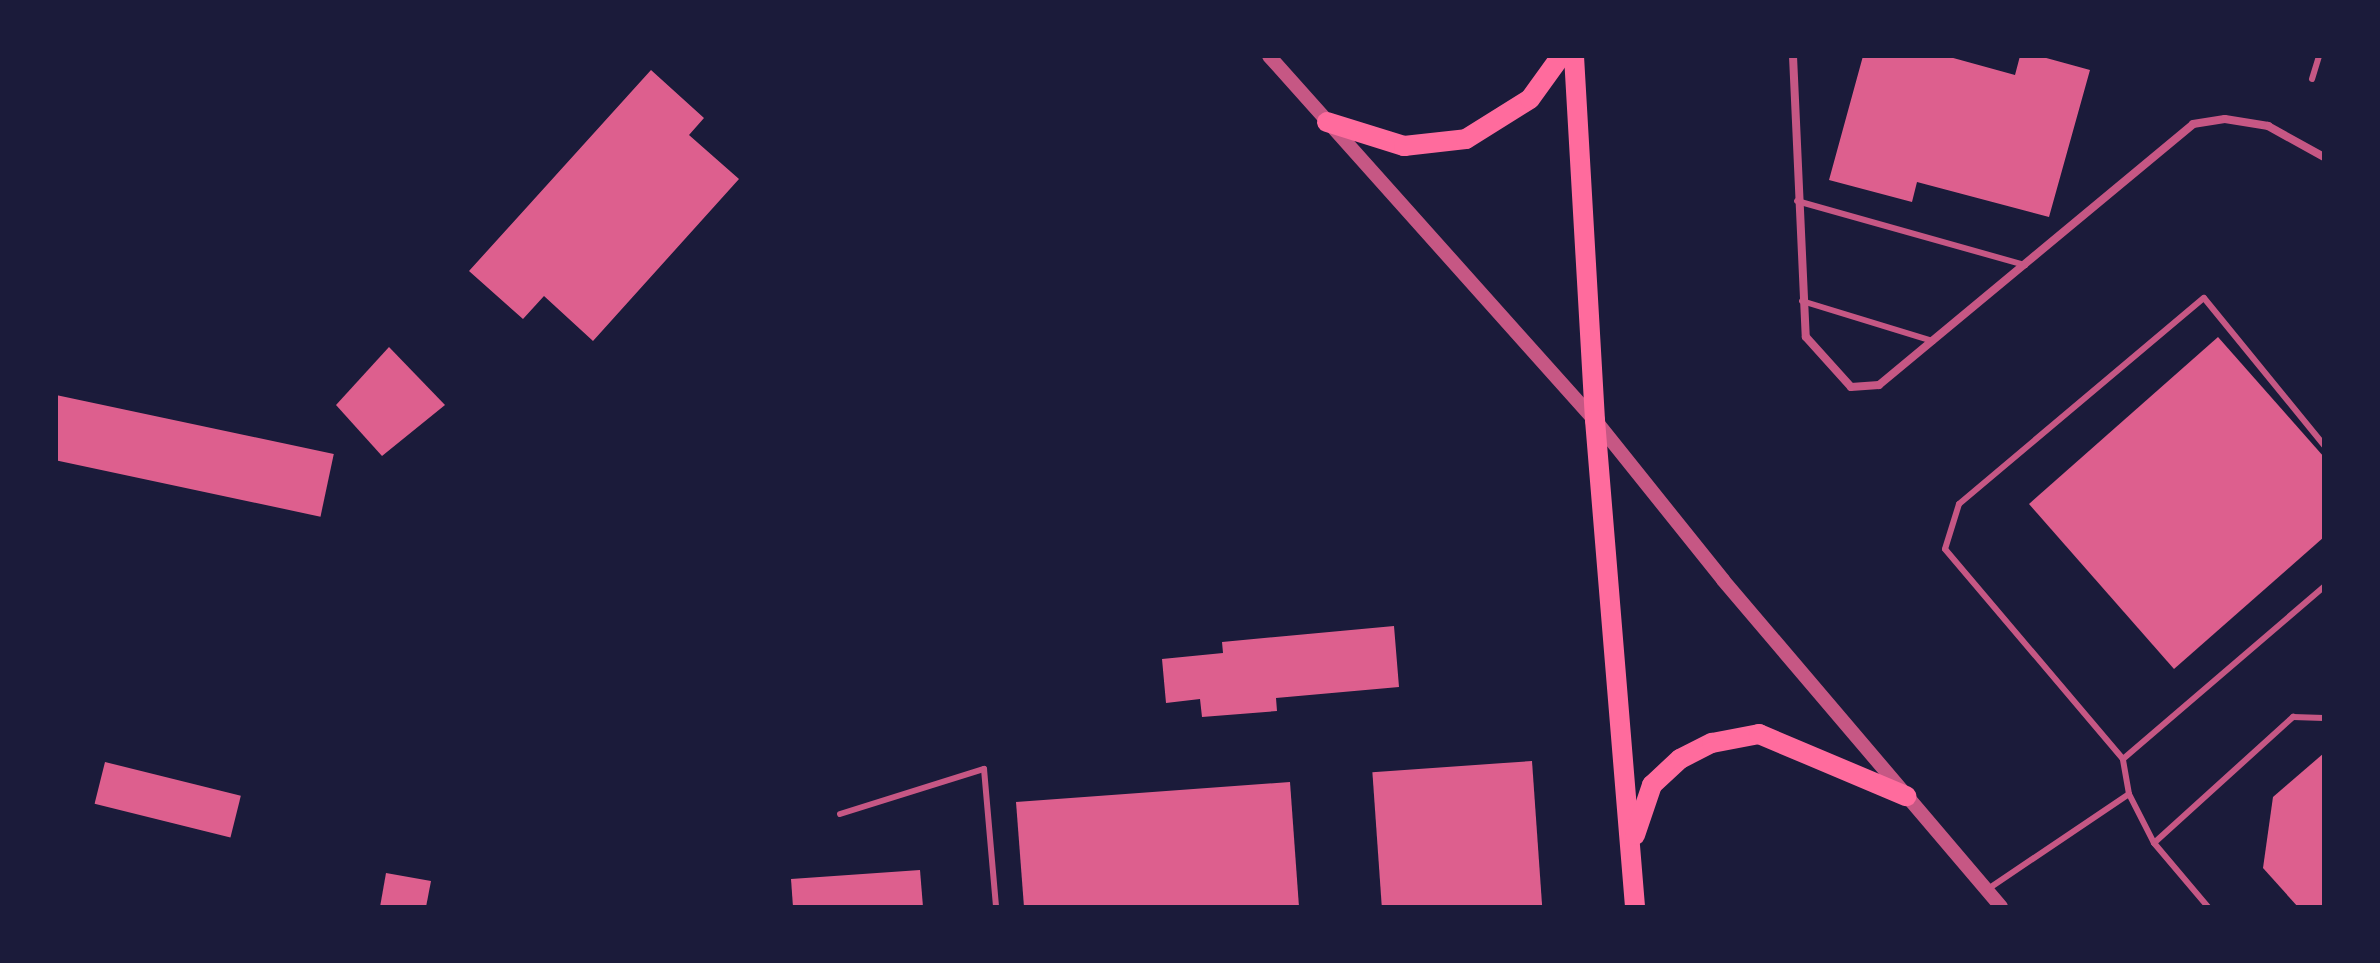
<!DOCTYPE html>
<style>
body{margin:0}
#map{position:relative;width:2380px;height:963px;overflow:hidden;background:#1b1b3a;font-family:"DejaVu Sans",sans-serif}
div>[style]{position:absolute}
.building>*{inset:0;background:#dd5f8e;transform-origin:0 0}
.service>*{height:6px;margin:-3px;padding:0 3px;transform-origin:3px;border-radius:3px;background:#c65784}
.minor>*{height:8px;margin:-4px;padding:0 4px;transform-origin:4px;border-radius:4px;background:#c65784}
.tertiary>*{height:14px;margin:-7px;padding:0 7px;transform-origin:7px;border-radius:7px;background:#c65784}
.primary>*{height:20px;margin:-10px;padding:0 10px;transform-origin:10px;border-radius:10px;background:#ff6b9d}
span{translate:-50% -50%;white-space:nowrap;text-align:center;line-height:1.15;-webkit-text-stroke:6px #1b1b3a;paint-order:stroke}
.frame{position:absolute;inset:0;border:58px solid #1b1b3a;pointer-events:none}
</style>
<div id="map">
<div class="building">
<div style="clip-path:polygon(1863px 56px,1946px 56px,2015px 75px,2020px 56px,2039px 56px,2090px 70px,2049px 217px,1917px 182px,1912px 202px,1829px 180px)"></div>
<div style="clip-path:polygon(651px 70px,704px 118px,689px 135px,739px 179px,593px 341px,544px 296px,523px 319px,469px 271px)"></div>
<div style="clip-path:polygon(2218px 337px,2324px 457px,2324px 537px,2174px 669px,2029px 504px)"></div>
<div style="clip-path:polygon(389px 347px,445px 405px,382px 456px,336px 405px)"></div>
<div style="left:56px;top:395px;width:284px;height:64px;rotate:12deg"></div>
<div style="clip-path:polygon(1394px 626px,1399px 687px,1276px 698px,1277px 711px,1202px 717px,1200px 699px,1166px 703px,1162px 659px,1223px 653px,1222px 642px)"></div>
<div style="clip-path:polygon(2324px 753px,2324px 907px,2298px 907px,2263px 868px,2273px 797px)"></div>
<div style="left:1532px;top:761px;width:146px;height:160px;rotate:86deg"></div>
<div style="left:105px;top:762px;width:140px;height:43px;rotate:14deg"></div>
<div style="clip-path:polygon(1290px 782px,1299px 907px,1024px 907px,1016px 802px)"></div>
<div style="clip-path:polygon(920px 870px,923px 907px,793px 907px,791px 879px)"></div>
<div style="clip-path:polygon(386px 873px,431px 881px,426px 907px,380px 907px)"></div>
</div>
<div class="service">
<div style="left:2312px;top:79px;width:24px;rotate:-73deg"></div>
<div style="left:1797px;top:201px;width:237px;rotate:15.7deg"></div>
<div style="left:1802px;top:301px;width:137px;rotate:17deg"></div>
<div style="left:2123px;top:759px;width:265px;rotate:-40.6deg"></div>
<div style="left:2129px;top:794px;width:55px;rotate:63deg"></div>
<div style="left:2154px;top:843px;width:188px;rotate:-42.2deg"></div>
<div style="left:2293px;top:717px;width:31px;rotate:2deg"></div>
<div style="left:840px;top:814px;width:151px;rotate:-17.4deg"></div>
<div style="left:984px;top:769px;width:139px;rotate:85deg"></div>
<div style="left:2154px;top:843px;width:84px;rotate:49.8deg"></div>
<div style="left:1988px;top:889px;width:170px;rotate:-34deg"></div>
<div style="left:2129px;top:794px;width:36px;rotate:-100deg"></div>
<div style="left:2123px;top:759px;width:275px;rotate:-130.3deg"></div>
<div style="left:1945px;top:549px;width:47px;rotate:-72.7deg"></div>
<div style="left:1959px;top:504px;width:320px;rotate:-40.1deg"></div>
<div style="left:2204px;top:298px;width:190px;rotate:50.8deg"></div>
</div>
<div class="minor">
<div style="left:1793px;top:56px;width:281px;rotate:87.4deg"></div>
<div style="left:1806px;top:337px;width:67px;rotate:48deg"></div>
<div style="left:1851px;top:387px;width:28px;rotate:-4deg"></div>
<div style="left:1879px;top:385px;width:408px;rotate:-39.7deg"></div>
<div style="left:2193px;top:124px;width:32px;rotate:-9deg"></div>
<div style="left:2225px;top:119px;width:44px;rotate:9.2deg"></div>
<div style="left:2268px;top:126px;width:64px;rotate:29deg"></div>
</div>
<div class="tertiary">
<div style="left:1269px;top:56px;width:489px;rotate:48.2deg"></div>
<div style="left:1595px;top:420px;width:205px;rotate:51.3deg"></div>
<div style="left:1723px;top:580px;width:429px;rotate:49.6deg"></div>
</div>
<div class="primary">
<div style="left:1574px;top:56px;width:365px;rotate:86.7deg"></div>
<div style="left:1595px;top:420px;width:489px;rotate:85.3deg"></div>
<div style="left:1327px;top:122px;width:81px;rotate:17.3deg"></div>
<div style="left:1404px;top:146px;width:62px;rotate:-6.4deg"></div>
<div style="left:1466px;top:139px;width:75px;rotate:-32deg"></div>
<div style="left:1530px;top:99px;width:53px;rotate:-54.2deg"></div>
<div style="left:1635px;top:835px;width:53px;rotate:-71.2deg"></div>
<div style="left:1652px;top:785px;width:38px;rotate:-43deg"></div>
<div style="left:1680px;top:759px;width:36px;rotate:-27deg"></div>
<div style="left:1712px;top:743px;width:48px;rotate:-10.8deg"></div>
<div style="left:1759px;top:734px;width:160px;rotate:22.9deg"></div>
</div>
<div class="frame"></div>
</div>
